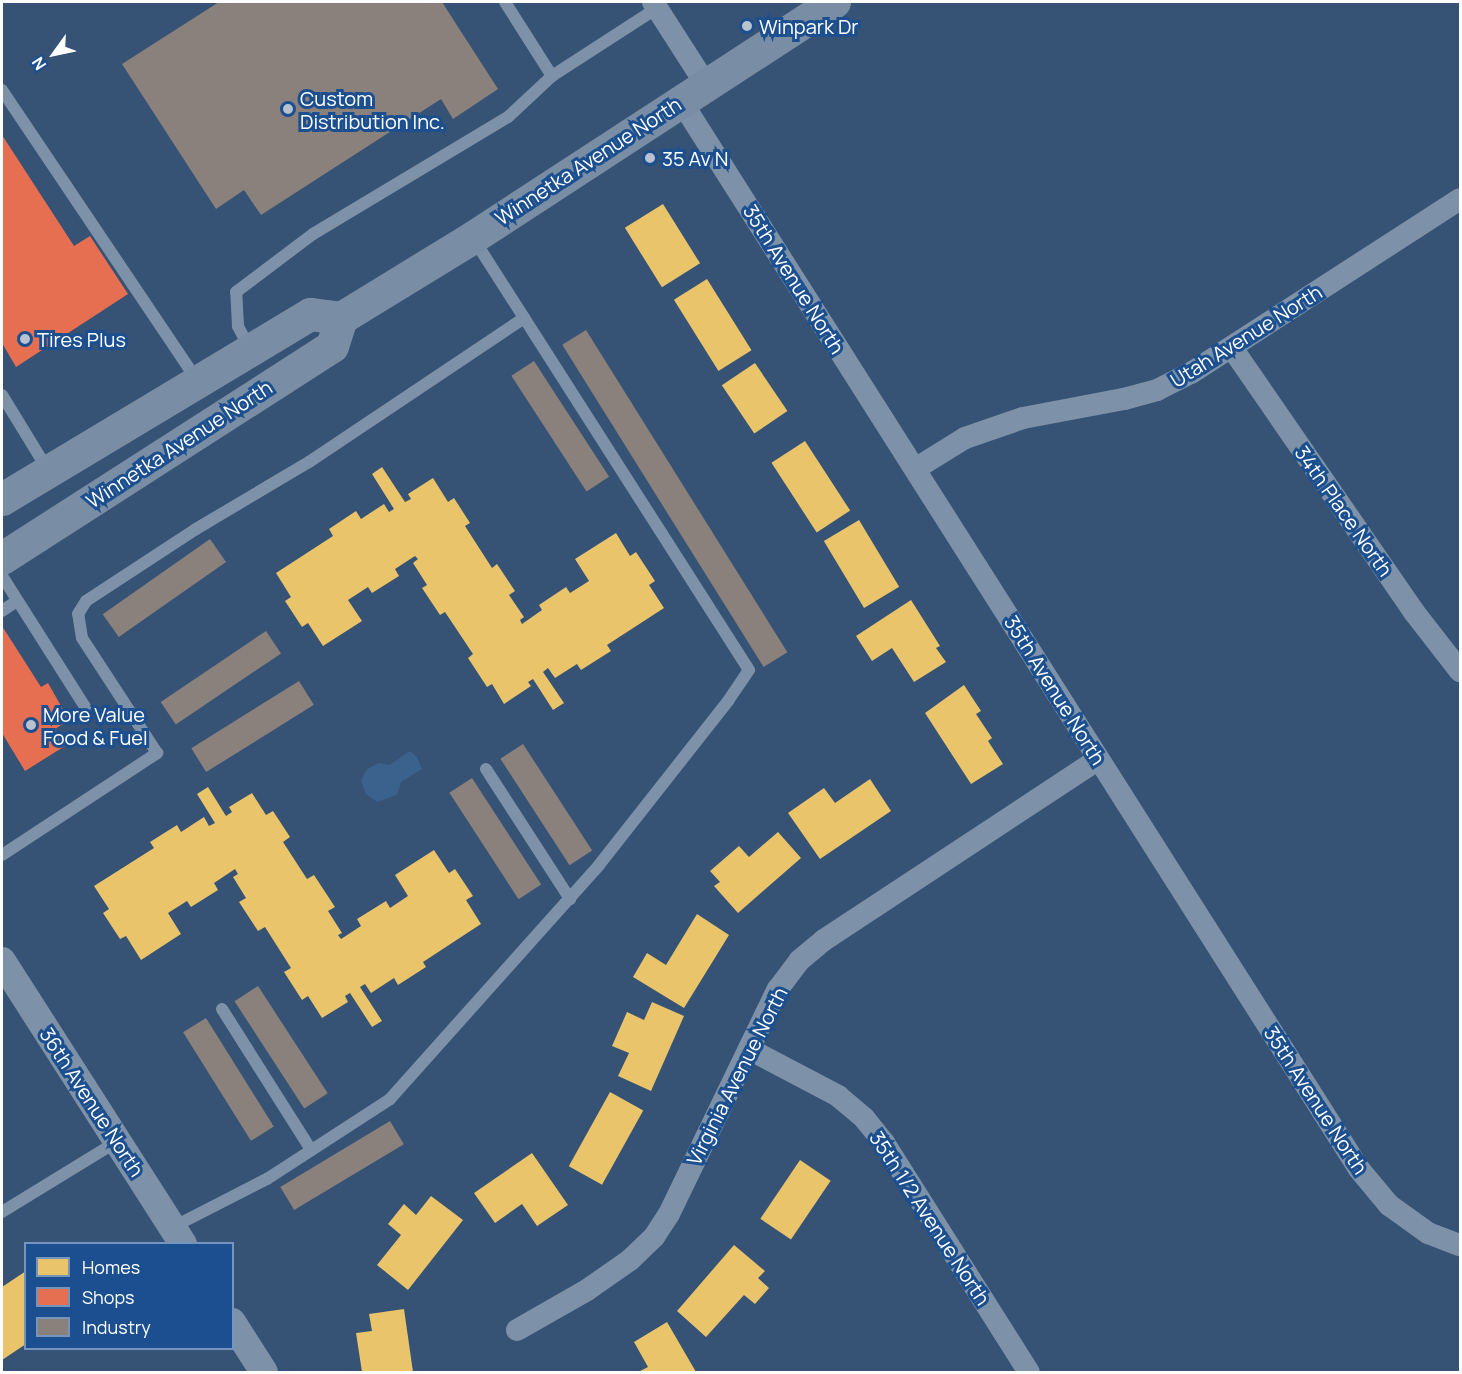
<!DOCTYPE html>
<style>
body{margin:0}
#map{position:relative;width:1462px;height:1374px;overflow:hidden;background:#365274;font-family:Manrope,sans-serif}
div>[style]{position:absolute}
.water>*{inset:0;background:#3b618d}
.homes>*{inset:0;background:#e9c46a;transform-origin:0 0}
.shops>*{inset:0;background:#e76f51}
.industry>*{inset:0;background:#8a817c;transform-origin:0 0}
.service>*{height:12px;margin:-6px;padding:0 6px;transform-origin:6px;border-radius:6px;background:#7d92a8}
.minor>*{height:22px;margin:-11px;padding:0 11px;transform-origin:11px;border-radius:11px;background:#7d92a8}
.tertiary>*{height:28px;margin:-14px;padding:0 14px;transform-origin:14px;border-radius:14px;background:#7d92a8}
.secondary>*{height:33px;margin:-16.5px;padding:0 16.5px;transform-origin:16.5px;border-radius:16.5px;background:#798da4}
.dots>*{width:16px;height:16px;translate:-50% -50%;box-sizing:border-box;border:3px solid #1b4f8f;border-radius:50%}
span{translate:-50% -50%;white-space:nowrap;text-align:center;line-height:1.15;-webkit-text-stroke:6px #1b4f8f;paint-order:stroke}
.poi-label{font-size:20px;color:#fff}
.left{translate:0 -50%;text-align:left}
.street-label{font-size:20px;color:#fff}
.frame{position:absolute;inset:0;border:3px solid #fff;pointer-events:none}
.legend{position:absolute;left:24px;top:1242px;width:210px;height:108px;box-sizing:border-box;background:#1b4f8f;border:2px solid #7695bc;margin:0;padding:8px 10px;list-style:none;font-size:18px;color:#fff}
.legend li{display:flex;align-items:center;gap:12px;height:30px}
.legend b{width:30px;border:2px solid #7695bc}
.north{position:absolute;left:24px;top:24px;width:60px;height:60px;-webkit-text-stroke:4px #1b4f8f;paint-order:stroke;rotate:237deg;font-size:16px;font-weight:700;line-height:24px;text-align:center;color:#fff}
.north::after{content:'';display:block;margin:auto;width:21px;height:27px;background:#fff;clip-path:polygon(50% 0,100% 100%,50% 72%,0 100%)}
</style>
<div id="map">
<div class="water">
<div style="clip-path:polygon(410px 751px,417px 757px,422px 769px,401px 782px,397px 795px,377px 802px,366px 794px,361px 781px,367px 769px,379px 763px,389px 765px)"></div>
</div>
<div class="homes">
<div style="left:663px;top:204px;width:70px;height:45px;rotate:58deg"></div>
<div style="left:707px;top:279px;width:84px;height:39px;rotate:58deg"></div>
<div style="left:755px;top:363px;width:58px;height:40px;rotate:56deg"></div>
<div style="left:805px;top:441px;width:83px;height:40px;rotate:57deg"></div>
<div style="clip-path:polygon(382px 467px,405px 502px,411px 499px,408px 494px,433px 478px,448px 502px,454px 498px,470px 523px,465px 526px,492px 568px,497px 564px,515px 591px,509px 595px,524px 617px,520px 620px,522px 624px,542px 610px,539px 605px,566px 587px,570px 593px,589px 581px,575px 559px,616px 533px,630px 556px,636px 552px,655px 581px,649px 585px,664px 608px,607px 645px,611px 651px,581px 670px,577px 664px,555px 678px,548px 668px,543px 672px,564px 703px,553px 710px,533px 679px,528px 682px,531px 686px,504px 704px,492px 684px,487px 687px,468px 658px,473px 654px,445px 612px,440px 615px,422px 588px,427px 585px,413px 563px,418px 559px,415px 556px,395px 569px,399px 576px,372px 593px,368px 587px,348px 600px,362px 621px,323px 646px,308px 623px,302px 627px,285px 601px,291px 597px,276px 573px,333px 536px,329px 529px,356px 511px,361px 519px,384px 504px,389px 512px,394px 509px,372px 474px)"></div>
<div style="left:859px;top:520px;width:78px;height:41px;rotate:59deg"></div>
<div style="clip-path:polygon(911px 600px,940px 646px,936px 648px,946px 662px,914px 682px,892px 648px,872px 661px,856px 636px)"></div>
<div style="clip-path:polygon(964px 685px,981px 711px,976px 714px,992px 738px,988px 741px,1003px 764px,971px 784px,925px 713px)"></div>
<div style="clip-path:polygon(870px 779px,891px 811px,820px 859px,788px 813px,824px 788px,835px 803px)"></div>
<div style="clip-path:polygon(208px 787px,226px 816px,232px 812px,229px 807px,252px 793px,266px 815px,273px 811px,290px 837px,283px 842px,307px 879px,314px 875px,335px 907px,328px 911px,342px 933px,338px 935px,341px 939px,361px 926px,357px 919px,386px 901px,390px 908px,408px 896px,395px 875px,434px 850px,449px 873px,455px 869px,473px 896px,466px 900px,481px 924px,423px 962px,426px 967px,398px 985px,394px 978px,371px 993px,365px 984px,360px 987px,382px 1021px,372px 1027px,350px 993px,345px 996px,348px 1002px,322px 1018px,308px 996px,302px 1000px,284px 972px,291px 968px,265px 927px,258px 931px,239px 902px,246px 898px,233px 877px,238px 874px,235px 869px,214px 883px,218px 890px,191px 907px,187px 901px,168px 913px,181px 934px,141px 960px,126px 936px,120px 939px,103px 913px,109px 909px,94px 886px,154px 848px,150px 842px,177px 825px,181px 832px,204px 817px,209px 826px,215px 823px,197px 794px)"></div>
<div style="clip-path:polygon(778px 832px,801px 858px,738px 913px,714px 886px,720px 882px,710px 871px,739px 846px,749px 857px)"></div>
<div style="clip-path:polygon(697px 914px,729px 935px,684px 1008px,633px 977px,647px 953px,666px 965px)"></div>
<div style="clip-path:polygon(652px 1002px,684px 1016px,651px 1091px,618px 1076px,629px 1053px,612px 1046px,627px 1012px,644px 1020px)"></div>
<div style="left:610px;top:1092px;width:38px;height:85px;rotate:29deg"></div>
<div style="clip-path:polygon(532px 1153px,568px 1205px,537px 1226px,522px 1204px,495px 1223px,474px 1193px)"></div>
<div style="left:800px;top:1160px;width:37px;height:71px;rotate:34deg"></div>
<div style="clip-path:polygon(431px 1196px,463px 1220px,408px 1290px,377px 1265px,401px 1235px,388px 1224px,404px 1204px,416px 1215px)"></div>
<div style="clip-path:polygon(734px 1245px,765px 1271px,758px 1278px,769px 1288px,755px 1304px,744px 1295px,706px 1337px,677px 1311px)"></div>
<div style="clip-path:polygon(26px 1271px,26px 1344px,2px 1360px,2px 1287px)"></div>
<div style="clip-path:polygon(404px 1309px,413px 1372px,362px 1372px,356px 1333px,372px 1331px,369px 1314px)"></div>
<div style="clip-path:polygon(667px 1322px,696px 1372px,638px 1372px,648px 1367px,634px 1342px)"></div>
</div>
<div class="shops">
<div style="clip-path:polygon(2px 135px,74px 246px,90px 236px,128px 294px,16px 367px,2px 343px)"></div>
<div style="clip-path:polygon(2px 626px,41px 687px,48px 683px,69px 720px,55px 729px,65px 746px,25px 771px,2px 733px)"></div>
</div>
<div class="industry">
<div style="clip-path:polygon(219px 2px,442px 2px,498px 89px,453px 119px,441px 99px,261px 215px,244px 190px,216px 209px,122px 64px)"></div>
<div style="left:586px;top:330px;width:380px;height:28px;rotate:58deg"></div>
<div style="left:534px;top:361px;width:138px;height:27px;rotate:57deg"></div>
<div style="left:210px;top:539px;width:28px;height:131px;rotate:55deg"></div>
<div style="left:266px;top:631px;width:27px;height:127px;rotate:56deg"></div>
<div style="left:299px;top:681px;width:28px;height:127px;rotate:58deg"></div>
<div style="left:523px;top:744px;width:127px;height:27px;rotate:57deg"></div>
<div style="left:472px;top:778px;width:127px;height:27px;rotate:57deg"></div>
<div style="left:258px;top:986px;width:128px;height:28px;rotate:57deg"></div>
<div style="left:206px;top:1018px;width:128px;height:27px;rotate:58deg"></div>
<div style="left:390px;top:1121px;width:27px;height:128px;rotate:59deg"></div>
</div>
<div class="service">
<div style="left:505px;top:2px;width:88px;rotate:57.6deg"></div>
<div style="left:552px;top:76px;width:125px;rotate:-32.9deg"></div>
<div style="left:2px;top:90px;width:349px;rotate:56.1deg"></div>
<div style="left:250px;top:349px;width:26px;rotate:-118deg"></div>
<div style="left:238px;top:326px;width:34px;rotate:-93deg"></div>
<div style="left:236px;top:292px;width:96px;rotate:-37deg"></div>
<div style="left:313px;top:234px;width:227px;rotate:-31deg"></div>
<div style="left:508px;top:117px;width:60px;rotate:-43deg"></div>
<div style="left:2px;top:395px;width:88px;rotate:58.5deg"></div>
<div style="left:2px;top:576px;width:155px;rotate:57.6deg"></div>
<div style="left:2px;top:611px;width:18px;rotate:-34deg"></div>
<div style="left:486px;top:769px;width:155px;rotate:57.1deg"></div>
<div style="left:2px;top:855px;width:186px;rotate:-33.3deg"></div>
<div style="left:157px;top:753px;width:137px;rotate:-123.1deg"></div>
<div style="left:82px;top:638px;width:24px;rotate:-99deg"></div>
<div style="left:78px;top:614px;width:15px;rotate:-58deg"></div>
<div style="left:86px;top:601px;width:131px;rotate:-33.2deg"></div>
<div style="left:196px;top:529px;width:131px;rotate:-30.7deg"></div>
<div style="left:309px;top:462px;width:259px;rotate:-33.8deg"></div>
<div style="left:222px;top:1009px;width:167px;rotate:57.7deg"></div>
<div style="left:2px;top:1212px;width:136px;rotate:-31.5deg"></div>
<div style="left:173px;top:1227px;width:106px;rotate:-27.1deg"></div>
<div style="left:267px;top:1179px;width:147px;rotate:-33deg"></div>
<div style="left:390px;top:1099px;width:314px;rotate:-48.2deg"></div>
<div style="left:599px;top:865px;width:209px;rotate:-51.8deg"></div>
<div style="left:728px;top:701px;width:37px;rotate:-56deg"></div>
<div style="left:749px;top:670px;width:513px;rotate:-122.57deg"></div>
</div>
<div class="minor">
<div style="left:653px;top:2px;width:96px;rotate:57.3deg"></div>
<div style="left:681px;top:101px;width:1265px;rotate:57.59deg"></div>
<div style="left:1359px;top:1169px;width:47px;rotate:50.2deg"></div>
<div style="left:1389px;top:1205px;width:48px;rotate:35.7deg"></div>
<div style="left:1428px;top:1233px;width:34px;rotate:21deg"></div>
<div style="left:1232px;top:348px;width:321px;rotate:55.4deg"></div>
<div style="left:1414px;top:612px;width:75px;rotate:52.1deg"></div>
<div style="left:915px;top:469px;width:59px;rotate:-31.8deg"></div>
<div style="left:965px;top:438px;width:61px;rotate:-19deg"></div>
<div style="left:1023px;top:418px;width:103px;rotate:-10.7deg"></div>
<div style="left:1124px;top:399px;width:34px;rotate:-15deg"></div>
<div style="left:1157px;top:390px;width:38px;rotate:-27deg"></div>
<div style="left:1191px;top:373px;width:320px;rotate:-32.9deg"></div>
<div style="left:749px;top:1049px;width:101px;rotate:27.8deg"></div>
<div style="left:838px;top:1096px;width:34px;rotate:40deg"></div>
<div style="left:864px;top:1118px;width:32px;rotate:51deg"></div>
<div style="left:884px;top:1143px;width:271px;rotate:57.7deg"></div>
<div style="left:517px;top:1330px;width:81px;rotate:-29.7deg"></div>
<div style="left:587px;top:1290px;width:52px;rotate:-34.9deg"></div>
<div style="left:630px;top:1260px;width:33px;rotate:-44deg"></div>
<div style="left:654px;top:1237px;width:27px;rotate:-57deg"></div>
<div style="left:669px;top:1214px;width:250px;rotate:-64.2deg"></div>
<div style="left:778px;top:989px;width:36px;rotate:-53deg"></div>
<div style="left:800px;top:960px;width:31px;rotate:-40deg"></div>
<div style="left:824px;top:940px;width:328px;rotate:-33.4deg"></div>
</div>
<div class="tertiary">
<div style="left:2px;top:961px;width:336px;rotate:57.4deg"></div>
<div style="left:232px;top:1322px;width:59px;rotate:57.4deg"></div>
</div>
<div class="secondary">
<div style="left:2px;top:499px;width:359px;rotate:-31deg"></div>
<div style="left:310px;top:314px;width:31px;rotate:7deg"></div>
<div style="left:341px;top:318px;width:155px;rotate:-31.5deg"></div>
<div style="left:473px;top:237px;width:431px;rotate:-33.1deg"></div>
<div style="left:2px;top:558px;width:392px;rotate:-32.7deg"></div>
<div style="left:332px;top:346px;width:29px;rotate:-72deg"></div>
</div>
<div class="dots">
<div style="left:747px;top:26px;background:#b9c2ce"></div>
<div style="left:288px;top:109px;background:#b9c2ce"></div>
<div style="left:650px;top:158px;background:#b9c2ce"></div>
<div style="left:25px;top:339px;background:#b9c2ce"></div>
<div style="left:31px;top:725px;background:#b9c2ce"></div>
</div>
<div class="poi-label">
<span class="left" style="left:759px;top:26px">Winpark Dr</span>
<span class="left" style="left:300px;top:110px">Custom<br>Distribution Inc.</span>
<span class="left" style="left:662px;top:158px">35 Av N</span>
<span class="left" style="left:37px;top:339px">Tires Plus</span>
<span class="left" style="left:43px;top:726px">More Value<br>Food &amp; Fuel</span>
</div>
<div class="street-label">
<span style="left:588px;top:161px;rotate:-33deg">Winnetka Avenue North</span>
<span style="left:794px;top:279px;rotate:58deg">35th Avenue North</span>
<span style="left:1246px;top:336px;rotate:-32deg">Utah Avenue North</span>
<span style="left:179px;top:444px;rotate:-33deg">Winnetka Avenue North</span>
<span style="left:1344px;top:511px;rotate:55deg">34th Place North</span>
<span style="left:1055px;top:690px;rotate:58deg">35th Avenue North</span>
<span style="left:737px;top:1076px;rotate:-63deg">Virginia Avenue North</span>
<span style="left:1316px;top:1100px;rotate:57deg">35th Avenue North</span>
<span style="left:92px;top:1102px;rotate:57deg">36th Avenue North</span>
<span style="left:930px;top:1218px;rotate:57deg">35th 1/2 Avenue North</span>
</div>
<div class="frame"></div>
<ul class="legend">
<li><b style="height:16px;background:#e9c46a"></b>Homes</li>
<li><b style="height:16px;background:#e76f51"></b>Shops</li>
<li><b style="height:16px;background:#8a817c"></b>Industry</li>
</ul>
<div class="north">N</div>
</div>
